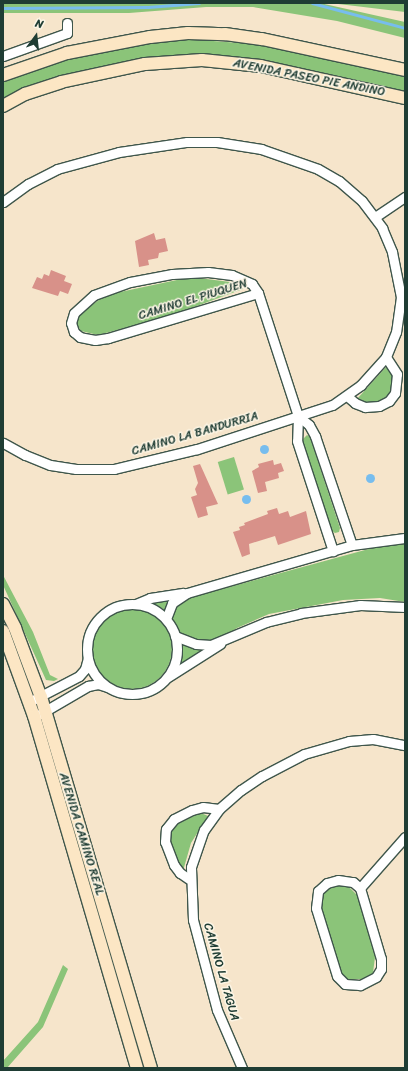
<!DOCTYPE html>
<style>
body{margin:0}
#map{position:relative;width:408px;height:1071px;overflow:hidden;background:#f6e5cb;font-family:Sriracha,sans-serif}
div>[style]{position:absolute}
.green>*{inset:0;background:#8bc479;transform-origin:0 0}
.round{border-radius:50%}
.water>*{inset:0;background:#77bdee}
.stream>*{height:3px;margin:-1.5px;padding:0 1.5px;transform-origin:1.5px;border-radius:1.5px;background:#77bdee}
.building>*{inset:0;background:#d89189}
.roads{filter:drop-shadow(1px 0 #3f564b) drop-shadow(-1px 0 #3f564b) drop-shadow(0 1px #3f564b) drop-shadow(0 -1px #3f564b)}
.street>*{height:9px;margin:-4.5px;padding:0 4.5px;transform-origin:4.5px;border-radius:4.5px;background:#fff}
.street>.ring{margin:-4.5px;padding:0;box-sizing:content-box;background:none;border:9px solid #fff;border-radius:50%}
.secondary>*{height:12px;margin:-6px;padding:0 6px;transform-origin:6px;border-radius:6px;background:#fce6c4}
span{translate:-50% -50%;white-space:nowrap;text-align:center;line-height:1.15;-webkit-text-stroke:3px #fcf5e5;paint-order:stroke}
.street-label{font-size:12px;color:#1f3d34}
.frame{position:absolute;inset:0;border:4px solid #1f3d34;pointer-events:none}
.north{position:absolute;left:16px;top:16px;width:40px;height:40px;-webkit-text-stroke:3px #fcf5e5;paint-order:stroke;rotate:15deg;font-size:11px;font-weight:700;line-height:16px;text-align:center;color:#1f3d34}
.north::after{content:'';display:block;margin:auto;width:14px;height:18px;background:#1f3d34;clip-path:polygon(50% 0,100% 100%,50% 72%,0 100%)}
</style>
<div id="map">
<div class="green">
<div style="clip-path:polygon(3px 3px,320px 3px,405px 22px,405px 38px,337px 21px,253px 7px,206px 7px,129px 13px,3px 13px)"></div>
<div style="clip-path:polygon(330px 3px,405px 3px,405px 12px)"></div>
<div style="clip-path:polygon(187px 39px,266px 45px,405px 76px,405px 92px,212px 56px,3px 100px,3px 82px,48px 63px,149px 42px)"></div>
<div style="clip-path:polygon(191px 277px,238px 283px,242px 285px,243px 289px,167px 317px,98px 335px,81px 331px,76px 323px,79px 314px,106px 295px)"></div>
<div style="clip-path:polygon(386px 367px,393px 373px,391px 392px,386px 398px,377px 402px,364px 403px,357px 399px)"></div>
<div style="clip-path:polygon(307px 435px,310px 437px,340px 528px,339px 532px,335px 533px,332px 531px,302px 440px)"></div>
<div style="left:234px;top:457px;width:34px;height:17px;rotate:73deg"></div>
<div style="clip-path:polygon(387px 544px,405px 544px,405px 602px,380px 598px,343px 600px,269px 614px,237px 628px,182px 666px,180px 633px,165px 610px,153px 603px,154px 600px,193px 597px)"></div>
<div style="clip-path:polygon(3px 575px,33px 632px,50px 675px,58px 679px,54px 681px,46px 680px,3px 585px)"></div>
<div class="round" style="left:92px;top:609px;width:80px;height:80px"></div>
<div style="clip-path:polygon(41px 721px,43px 721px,145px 1068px,142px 1068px)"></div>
<div style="clip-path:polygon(201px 813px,208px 816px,191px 843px,183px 871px,178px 868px,169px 841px,170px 833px,177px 823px)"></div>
<div style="clip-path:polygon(342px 885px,349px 887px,357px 895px,375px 957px,373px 973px,365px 979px,346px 979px,340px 971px,321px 906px,321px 898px,325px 890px)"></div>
<div style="clip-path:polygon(63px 965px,68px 969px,43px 1027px,7px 1068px,3px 1068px,3px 1061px,38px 1022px)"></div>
</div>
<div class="water">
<div class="round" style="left:259.5px;top:444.5px;width:9px;height:9px"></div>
<div class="round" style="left:365.5px;top:473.5px;width:9px;height:9px"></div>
<div class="round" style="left:241.5px;top:494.5px;width:9px;height:9px"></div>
</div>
<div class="stream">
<div style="left:312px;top:3px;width:96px;rotate:15deg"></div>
<div style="left:3px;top:8px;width:145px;rotate:-0.4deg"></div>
<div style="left:148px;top:7px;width:51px;rotate:-4.5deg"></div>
</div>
<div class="building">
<div style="clip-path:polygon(154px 233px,156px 240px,165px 238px,168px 251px,159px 253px,158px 258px,148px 260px,149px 265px,139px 267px,135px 241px)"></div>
<div style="clip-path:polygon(51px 270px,66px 276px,64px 281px,72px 284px,68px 294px,60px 291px,58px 296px,32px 288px,37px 277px,42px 279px,44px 274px,49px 276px)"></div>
<div style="clip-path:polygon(273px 460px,274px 465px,281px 463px,284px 471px,278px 473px,279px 478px,265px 482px,267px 491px,258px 493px,252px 471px,259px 467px,258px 464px)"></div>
<div style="clip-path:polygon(200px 464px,218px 504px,206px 507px,208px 515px,198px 518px,191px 497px,197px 495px,195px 489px,198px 483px,193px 466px)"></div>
<div style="clip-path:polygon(277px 508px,279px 514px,288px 511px,290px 517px,306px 511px,311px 534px,278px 545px,275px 536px,249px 544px,250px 554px,242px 557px,233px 532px,240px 530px,239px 527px,245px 525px,244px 523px,268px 514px,267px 511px)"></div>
</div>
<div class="roads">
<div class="street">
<div style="left:3px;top:56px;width:68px;rotate:-19.8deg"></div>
<div style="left:67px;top:33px;width:10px;rotate:-90deg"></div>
<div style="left:3px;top:202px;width:31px;rotate:-36deg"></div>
<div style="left:28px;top:184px;width:33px;rotate:-27deg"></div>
<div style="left:57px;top:169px;width:64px;rotate:-15.3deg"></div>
<div style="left:119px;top:152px;width:69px;rotate:-8.4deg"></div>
<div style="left:187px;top:142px;width:30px"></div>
<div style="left:217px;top:142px;width:45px;rotate:9deg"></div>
<div style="left:261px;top:149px;width:60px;rotate:19.3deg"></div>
<div style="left:318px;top:169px;width:24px;rotate:30deg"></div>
<div style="left:339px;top:181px;width:30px;rotate:41deg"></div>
<div style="left:362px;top:201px;width:34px;rotate:53deg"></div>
<div style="left:382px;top:228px;width:26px;rotate:67deg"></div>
<div style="left:392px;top:252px;width:46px;rotate:78.7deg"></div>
<div style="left:401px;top:297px;width:35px;rotate:98deg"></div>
<div style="left:396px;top:332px;width:27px;rotate:112deg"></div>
<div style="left:386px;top:357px;width:38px;rotate:132deg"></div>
<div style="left:361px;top:385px;width:35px;rotate:145deg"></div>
<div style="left:332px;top:405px;width:142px;rotate:161.9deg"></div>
<div style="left:197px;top:449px;width:85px;rotate:166.5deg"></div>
<div style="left:114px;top:469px;width:38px;rotate:180deg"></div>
<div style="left:76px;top:469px;width:26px;rotate:-171deg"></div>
<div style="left:50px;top:465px;width:27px;rotate:-158deg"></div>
<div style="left:25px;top:455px;width:25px;rotate:-151deg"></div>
<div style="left:375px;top:217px;width:36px;rotate:-34deg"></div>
<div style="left:258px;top:293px;width:157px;rotate:163.3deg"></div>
<div style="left:108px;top:338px;width:13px;rotate:171deg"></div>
<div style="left:95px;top:340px;width:15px;rotate:-169deg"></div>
<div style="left:80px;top:337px;width:8px;rotate:-140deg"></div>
<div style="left:74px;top:332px;width:9px;rotate:-108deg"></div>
<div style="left:71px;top:323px;width:10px;rotate:-73deg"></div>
<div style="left:74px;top:313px;width:27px;rotate:-42deg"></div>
<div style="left:94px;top:295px;width:38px;rotate:-20deg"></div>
<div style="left:130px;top:282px;width:43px;rotate:-10.8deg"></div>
<div style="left:172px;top:274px;width:36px;rotate:-3deg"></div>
<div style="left:208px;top:272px;width:24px;rotate:7deg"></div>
<div style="left:232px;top:275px;width:22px;rotate:24deg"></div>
<div style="left:252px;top:284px;width:11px;rotate:56deg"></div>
<div style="left:258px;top:293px;width:129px;rotate:72deg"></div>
<div style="left:298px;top:416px;width:25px;rotate:92deg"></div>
<div style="left:297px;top:441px;width:116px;rotate:71.9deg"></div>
<div style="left:347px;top:396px;width:11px;rotate:41deg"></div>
<div style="left:355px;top:403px;width:11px;rotate:22deg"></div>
<div style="left:365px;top:407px;width:14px;rotate:-4deg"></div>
<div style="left:379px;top:406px;width:11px;rotate:-27deg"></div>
<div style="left:389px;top:401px;width:10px;rotate:-53deg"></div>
<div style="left:395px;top:393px;width:19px;rotate:-84deg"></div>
<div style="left:397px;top:374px;width:20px;rotate:-123deg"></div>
<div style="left:298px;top:416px;width:14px;rotate:39deg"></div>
<div style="left:309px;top:425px;width:13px;rotate:61deg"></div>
<div style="left:315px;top:436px;width:115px;rotate:71.3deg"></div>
<div style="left:136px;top:604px;width:15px;rotate:-23deg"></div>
<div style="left:150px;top:598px;width:33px;rotate:-9deg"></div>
<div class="ring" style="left:87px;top:604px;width:81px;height:81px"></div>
<div style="left:166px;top:619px;width:17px;rotate:-69deg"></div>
<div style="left:172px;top:603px;width:18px;rotate:-34deg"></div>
<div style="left:187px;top:593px;width:172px;rotate:-16.2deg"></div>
<div style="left:352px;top:545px;width:53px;rotate:-7.5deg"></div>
<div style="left:175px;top:636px;width:22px;rotate:21deg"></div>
<div style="left:196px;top:644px;width:15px;rotate:4deg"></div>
<div style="left:211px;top:645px;width:60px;rotate:-22.7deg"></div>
<div style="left:266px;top:622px;width:36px;rotate:-14deg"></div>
<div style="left:301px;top:613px;width:60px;rotate:-7.7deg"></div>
<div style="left:360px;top:605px;width:45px;rotate:2.5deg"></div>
<div style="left:168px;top:677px;width:62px;rotate:-32.4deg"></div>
<div style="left:29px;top:702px;width:56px;rotate:-27.5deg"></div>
<div style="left:79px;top:676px;width:9px;rotate:-49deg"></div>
<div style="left:85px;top:669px;width:11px;rotate:-75deg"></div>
<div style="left:40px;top:714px;width:56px;rotate:-30.3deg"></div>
<div style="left:88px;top:686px;width:10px;rotate:-11deg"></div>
<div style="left:98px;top:684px;width:9px;rotate:18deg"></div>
<div style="left:189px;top:879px;width:11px;rotate:-146deg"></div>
<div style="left:180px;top:873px;width:10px;rotate:-127deg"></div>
<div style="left:174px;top:865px;width:25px;rotate:-111deg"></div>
<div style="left:165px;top:842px;width:13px;rotate:-86deg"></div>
<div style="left:166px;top:829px;width:13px;rotate:-51deg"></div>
<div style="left:174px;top:819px;width:20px;rotate:-27deg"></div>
<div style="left:192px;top:810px;width:11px;rotate:-15deg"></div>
<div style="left:203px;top:807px;width:16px;rotate:7deg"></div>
<div style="left:338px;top:880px;width:15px;rotate:8deg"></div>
<div style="left:353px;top:882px;width:9px;rotate:41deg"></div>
<div style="left:360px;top:888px;width:74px;rotate:73.5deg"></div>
<div style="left:381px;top:959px;width:10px;rotate:90deg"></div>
<div style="left:381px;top:969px;width:9px;rotate:122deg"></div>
<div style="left:376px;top:977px;width:18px;rotate:153deg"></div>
<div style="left:360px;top:985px;width:15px;rotate:-176deg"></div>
<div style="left:345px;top:984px;width:11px;rotate:-135deg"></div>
<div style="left:337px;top:976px;width:71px;rotate:-107.2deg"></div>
<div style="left:316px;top:908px;width:17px;rotate:-83deg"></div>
<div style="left:318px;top:891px;width:12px;rotate:-42deg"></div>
<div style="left:327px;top:883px;width:11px;rotate:-15deg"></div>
<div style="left:360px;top:888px;width:68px;rotate:-48.6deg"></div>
<div style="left:242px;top:1068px;width:63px;rotate:-113.3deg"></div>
<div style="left:217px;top:1010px;width:93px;rotate:-104.9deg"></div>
<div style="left:193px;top:920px;width:53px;rotate:-92.2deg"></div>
<div style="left:191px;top:867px;width:39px;rotate:-71deg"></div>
<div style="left:204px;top:830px;width:26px;rotate:-54deg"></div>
<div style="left:219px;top:809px;width:29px;rotate:-41deg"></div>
<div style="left:241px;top:790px;width:25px;rotate:-34deg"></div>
<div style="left:262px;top:776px;width:47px;rotate:-27.6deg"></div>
<div style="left:304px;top:754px;width:47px;rotate:-16.1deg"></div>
<div style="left:349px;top:741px;width:24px;rotate:-5deg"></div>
<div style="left:373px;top:739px;width:33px;rotate:11deg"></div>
</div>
<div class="secondary">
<div style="left:3px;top:75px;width:68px;rotate:-19deg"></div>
<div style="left:67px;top:53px;width:85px;rotate:-10.9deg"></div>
<div style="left:150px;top:37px;width:38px;rotate:-6deg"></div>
<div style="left:188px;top:33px;width:37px;rotate:2deg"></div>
<div style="left:225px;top:34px;width:37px;rotate:8deg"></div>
<div style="left:262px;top:39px;width:146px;rotate:12.2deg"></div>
<div style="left:3px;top:106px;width:25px;rotate:-29deg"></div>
<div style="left:25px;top:94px;width:38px;rotate:-18deg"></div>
<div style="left:61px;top:82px;width:86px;rotate:-12.1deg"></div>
<div style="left:145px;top:64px;width:57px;rotate:-4deg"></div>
<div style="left:202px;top:60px;width:59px;rotate:5.8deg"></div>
<div style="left:261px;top:66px;width:148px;rotate:12.5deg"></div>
<div style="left:3px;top:604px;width:27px;rotate:63deg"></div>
<div style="left:15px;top:628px;width:74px;rotate:69.4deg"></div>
<div style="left:41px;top:697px;width:387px;rotate:73.5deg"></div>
<div style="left:3px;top:631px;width:90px;rotate:70deg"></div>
<div style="left:34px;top:716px;width:367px;rotate:73.7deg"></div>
</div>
</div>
<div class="street-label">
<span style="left:309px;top:78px;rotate:11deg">AVENIDA PASEO PIE ANDINO</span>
<span style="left:193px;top:300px;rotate:-17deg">CAMINO EL PIUQUEN</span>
<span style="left:195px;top:434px;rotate:-16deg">CAMINO LA BANDURRIA</span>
<span style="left:81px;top:834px;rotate:73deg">AVENIDA CAMINO REAL</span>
<span style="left:221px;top:972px;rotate:74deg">CAMINO LA TAGUA</span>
</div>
<div class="frame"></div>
<div class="north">N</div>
</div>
